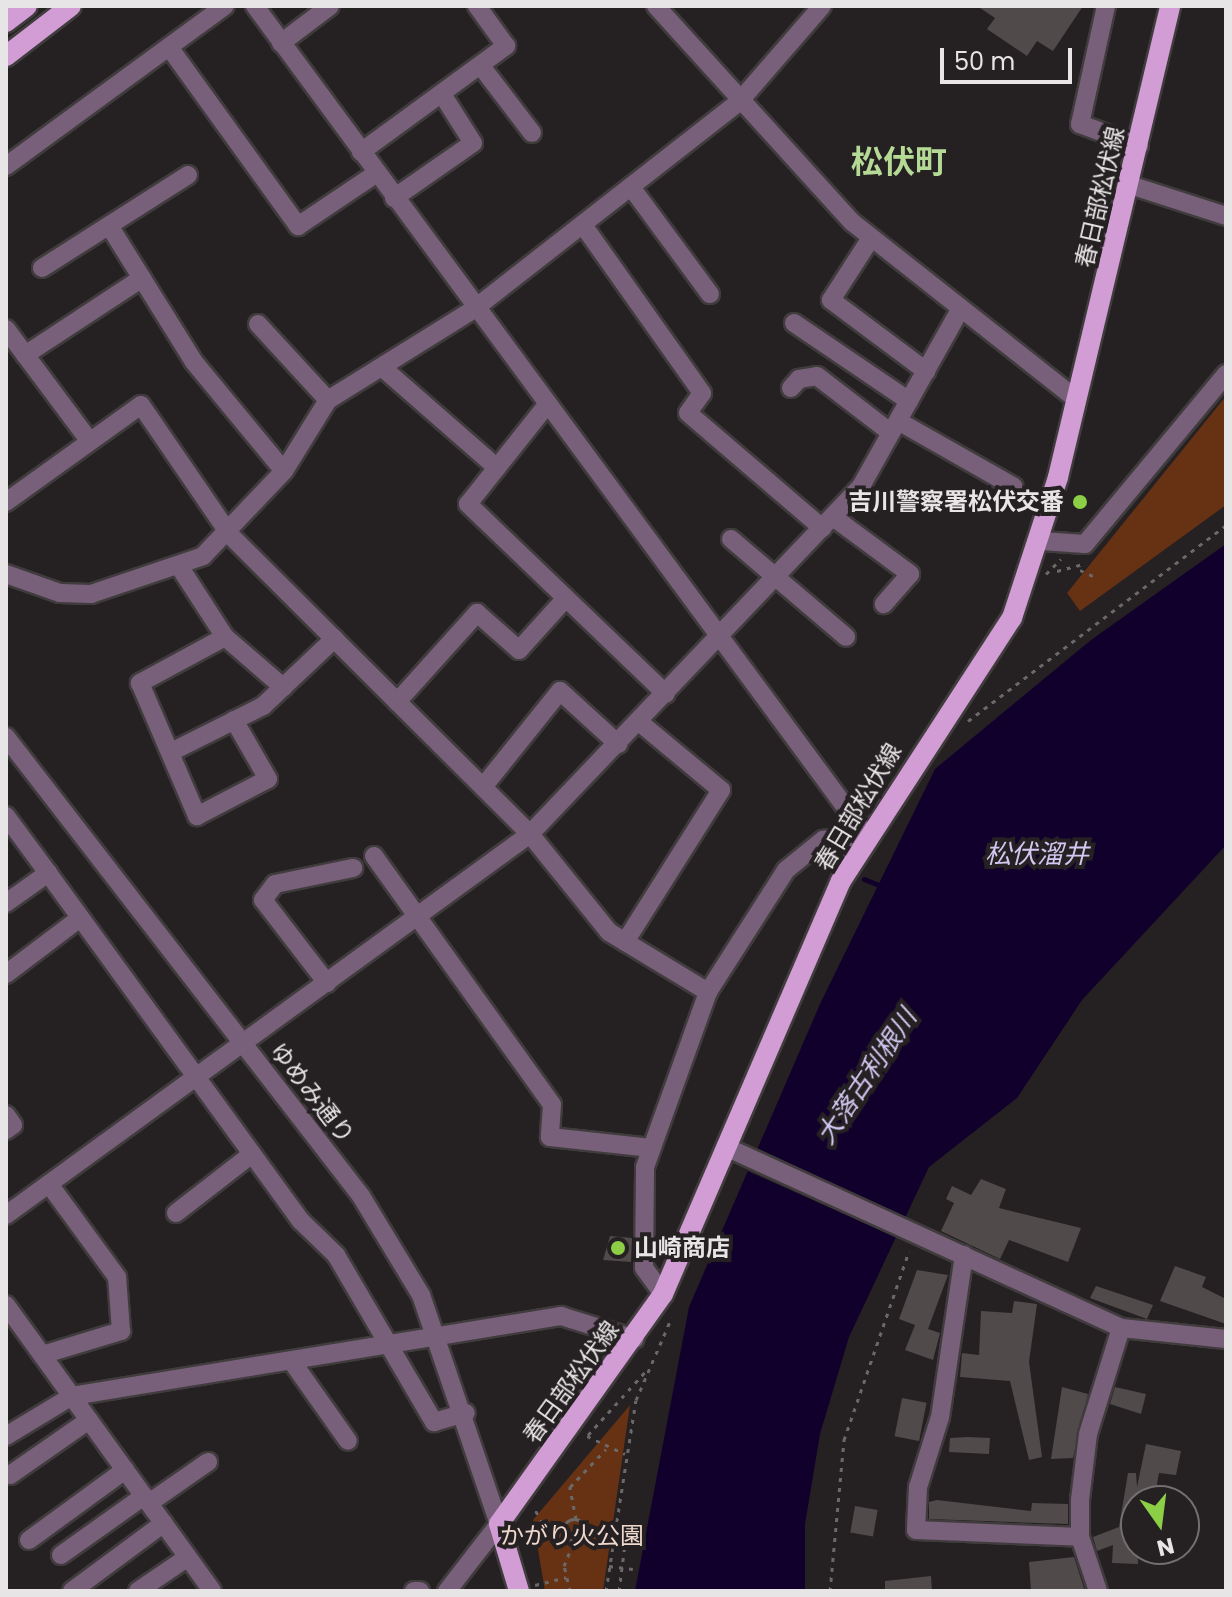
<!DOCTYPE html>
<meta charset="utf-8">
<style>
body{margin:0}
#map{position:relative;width:1232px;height:1597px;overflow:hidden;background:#252022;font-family:Poppins,"Noto Sans JP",sans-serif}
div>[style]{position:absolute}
.green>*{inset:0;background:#673213}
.water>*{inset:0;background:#12002c}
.pier>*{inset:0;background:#252022}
.stream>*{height:5px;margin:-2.5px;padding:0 2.5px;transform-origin:2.5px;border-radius:2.5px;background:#12002c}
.building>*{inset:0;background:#504a4a;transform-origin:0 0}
.path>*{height:3px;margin-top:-1.5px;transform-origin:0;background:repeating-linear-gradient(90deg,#6c6869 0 4px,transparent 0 10px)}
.path>.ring{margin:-1.5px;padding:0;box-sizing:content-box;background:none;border:3px solid #6c6869;border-radius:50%}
.roads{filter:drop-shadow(2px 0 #403c3d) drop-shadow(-2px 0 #403c3d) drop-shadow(0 2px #403c3d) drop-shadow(0 -2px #403c3d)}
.minor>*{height:18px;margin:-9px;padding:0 9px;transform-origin:9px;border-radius:9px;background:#79607a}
.major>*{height:20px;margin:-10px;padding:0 10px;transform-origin:10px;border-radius:10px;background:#d19dd4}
.dots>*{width:22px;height:22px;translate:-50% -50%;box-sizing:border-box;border:4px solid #252022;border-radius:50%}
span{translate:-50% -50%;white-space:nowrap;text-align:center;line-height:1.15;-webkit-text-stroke:8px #252022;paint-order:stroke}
.street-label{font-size:24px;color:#e8e5e6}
.poi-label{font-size:24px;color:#e8e5e6;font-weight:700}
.right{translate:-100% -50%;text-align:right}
.left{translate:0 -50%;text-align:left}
.park-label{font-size:24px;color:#efd9ce}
.water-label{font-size:26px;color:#d2c7f0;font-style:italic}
.district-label{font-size:32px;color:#b5da96;font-weight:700}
.frame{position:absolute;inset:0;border:8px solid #e8e5e6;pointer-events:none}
.north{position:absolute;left:1120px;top:1485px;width:80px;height:80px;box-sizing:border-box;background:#252022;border:2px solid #736f70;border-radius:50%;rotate:166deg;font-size:22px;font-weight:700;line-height:32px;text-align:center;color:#e8e5e6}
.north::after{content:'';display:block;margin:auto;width:28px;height:36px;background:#8cce45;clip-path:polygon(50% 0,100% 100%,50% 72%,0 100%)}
.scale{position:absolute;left:940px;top:48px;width:132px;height:36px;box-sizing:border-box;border:4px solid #e8e5e6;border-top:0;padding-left:10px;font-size:24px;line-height:28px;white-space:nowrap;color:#e8e5e6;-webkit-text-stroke:6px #252022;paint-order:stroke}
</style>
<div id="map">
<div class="green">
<div style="clip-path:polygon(1226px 396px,1226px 505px,1080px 611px,1067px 593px)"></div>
<div style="clip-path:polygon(630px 1405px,603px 1591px,545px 1591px,533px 1520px)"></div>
</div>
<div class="water">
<div style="clip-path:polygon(1226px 544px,1226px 845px,1082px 1000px,1017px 1098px,929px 1167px,849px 1337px,820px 1434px,805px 1524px,805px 1591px,635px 1591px,689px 1307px,820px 1004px,935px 769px,1091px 640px)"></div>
</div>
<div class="pier">
<div style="clip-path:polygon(755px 1147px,908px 1220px,900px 1239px,745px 1170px)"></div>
</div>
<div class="stream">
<div style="left:864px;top:879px;width:16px;rotate:22deg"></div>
</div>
<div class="building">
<div style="clip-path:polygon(977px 6px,1083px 6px,1053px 51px,1037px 41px,1027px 56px,987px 29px,995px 18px)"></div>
<div style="clip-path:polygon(981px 1179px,1006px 1189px,999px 1208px,1081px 1228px,1068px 1262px,1009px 1240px,1000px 1259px,941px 1231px,954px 1203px,946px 1199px,952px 1186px,971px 1195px)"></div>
<div style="clip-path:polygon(610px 1236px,632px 1238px,631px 1262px,603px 1260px)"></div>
<div style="clip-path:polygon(1175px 1266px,1206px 1277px,1202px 1287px,1226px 1299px,1226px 1324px,1160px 1301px)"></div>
<div style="clip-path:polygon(917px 1270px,948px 1275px,928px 1329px,940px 1333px,933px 1360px,905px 1350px,915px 1325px,899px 1319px)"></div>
<div style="clip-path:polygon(1096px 1286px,1153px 1305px,1147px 1319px,1090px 1298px)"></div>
<div style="clip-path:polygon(1014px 1301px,1037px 1304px,1029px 1362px,1042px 1457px,1029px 1460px,1010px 1381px,960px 1377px,962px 1353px,979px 1355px,981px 1311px,1012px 1313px)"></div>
<div style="clip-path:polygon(1062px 1387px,1088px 1394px,1073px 1458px,1051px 1459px)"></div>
<div style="clip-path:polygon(1115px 1387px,1146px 1394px,1141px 1414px,1110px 1404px)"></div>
<div style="left:902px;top:1398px;width:25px;height:39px;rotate:11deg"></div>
<div style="clip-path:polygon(968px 1437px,990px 1438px,989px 1454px,949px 1452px,950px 1438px)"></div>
<div style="clip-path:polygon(1146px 1444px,1181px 1451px,1176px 1475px,1159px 1473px,1154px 1501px,1136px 1501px,1138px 1564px,1112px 1563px,1113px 1545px,1097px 1551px,1093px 1537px,1119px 1527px,1128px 1473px,1136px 1473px,1137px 1487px)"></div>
<div style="clip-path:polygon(937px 1500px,1031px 1511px,1032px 1503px,1068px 1504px,1068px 1524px,929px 1519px,929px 1502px)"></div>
<div style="left:855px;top:1506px;width:23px;height:27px;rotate:10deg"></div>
<div style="clip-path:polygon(1074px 1557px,1085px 1591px,1031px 1591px,1029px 1562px)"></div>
<div style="clip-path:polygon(931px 1576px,932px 1591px,885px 1591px,885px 1581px)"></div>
</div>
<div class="path">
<div style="left:1080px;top:570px;width:17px;rotate:25deg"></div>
<div style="left:1057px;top:571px;width:30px;rotate:-15deg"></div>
<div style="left:1046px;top:574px;width:21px;rotate:-45deg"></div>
<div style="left:968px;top:721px;width:324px;rotate:-37.2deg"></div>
<div style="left:588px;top:1435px;width:85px;rotate:-47.9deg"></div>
<div style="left:587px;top:1436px;width:42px;rotate:25.3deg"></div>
<div class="ring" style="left:563px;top:1519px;width:19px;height:19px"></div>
<div style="left:576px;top:1519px;width:33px;rotate:-101deg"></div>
<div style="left:570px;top:1487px;width:52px;rotate:-46.5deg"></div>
<div style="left:548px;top:1527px;width:15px;rotate:4deg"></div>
<div style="left:585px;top:1532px;width:53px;rotate:6.5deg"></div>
<div style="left:526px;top:1546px;width:25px;rotate:-34deg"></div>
<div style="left:547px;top:1532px;width:27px;rotate:-118deg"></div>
<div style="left:609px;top:1566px;width:24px;rotate:7deg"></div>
<div style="left:535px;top:1585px;width:32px;rotate:-14deg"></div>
<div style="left:570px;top:1591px;width:26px;rotate:-103deg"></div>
<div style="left:564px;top:1566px;width:27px;rotate:-68deg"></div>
<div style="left:606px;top:1591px;width:193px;rotate:-81.1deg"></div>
<div style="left:636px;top:1400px;width:90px;rotate:-66.6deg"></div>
<div style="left:619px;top:1591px;width:55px;rotate:-82.7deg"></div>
<div style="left:830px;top:1591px;width:152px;rotate:-84.7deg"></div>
<div style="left:844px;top:1440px;width:200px;rotate:-71deg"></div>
</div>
<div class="roads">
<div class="minor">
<div style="left:255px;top:6px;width:1030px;rotate:53.61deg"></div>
<div style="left:656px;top:6px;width:292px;rotate:47.8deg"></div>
<div style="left:852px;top:222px;width:287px;rotate:38.3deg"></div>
<div style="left:1106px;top:6px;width:121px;rotate:102.4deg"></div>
<div style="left:1080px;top:124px;width:63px;rotate:20.4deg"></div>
<div style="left:281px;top:43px;width:61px;rotate:-37.1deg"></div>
<div style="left:169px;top:47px;width:221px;rotate:54.2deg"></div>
<div style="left:298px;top:226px;width:95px;rotate:-33.9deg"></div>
<div style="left:481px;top:66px;width:84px;rotate:52.7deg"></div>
<div style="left:361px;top:152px;width:180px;rotate:-36.2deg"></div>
<div style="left:506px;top:46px;width:49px;rotate:-125.9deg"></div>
<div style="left:6px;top:166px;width:271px;rotate:-36.2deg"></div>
<div style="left:1130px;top:185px;width:101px;rotate:17.9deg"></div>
<div style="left:631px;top:187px;width:133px;rotate:53.6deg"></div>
<div style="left:394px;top:198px;width:96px;rotate:-34.8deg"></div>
<div style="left:473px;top:143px;width:58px;rotate:-122.3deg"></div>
<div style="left:583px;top:225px;width:206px;rotate:54.7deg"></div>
<div style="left:702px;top:393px;width:24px;rotate:125deg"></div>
<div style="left:688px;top:413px;width:177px;rotate:40.6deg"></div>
<div style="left:110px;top:227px;width:159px;rotate:58.1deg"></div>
<div style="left:194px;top:362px;width:141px;rotate:50.5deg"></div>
<div style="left:871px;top:238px;width:74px;rotate:122.8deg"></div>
<div style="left:831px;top:300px;width:119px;rotate:36.8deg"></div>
<div style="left:42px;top:268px;width:173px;rotate:-32.5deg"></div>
<div style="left:794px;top:323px;width:139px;rotate:34.1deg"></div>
<div style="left:258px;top:324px;width:103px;rotate:47.4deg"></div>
<div style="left:6px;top:329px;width:137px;rotate:53.3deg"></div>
<div style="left:25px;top:355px;width:140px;rotate:-33.3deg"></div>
<div style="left:384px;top:369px;width:150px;rotate:41.2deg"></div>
<div style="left:791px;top:388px;width:12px;rotate:-48deg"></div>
<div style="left:799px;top:379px;width:18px;rotate:-9deg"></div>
<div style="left:817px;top:376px;width:93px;rotate:37.6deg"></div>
<div style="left:546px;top:406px;width:125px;rotate:128.5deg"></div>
<div style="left:468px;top:504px;width:274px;rotate:43.8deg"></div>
<div style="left:898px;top:421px;width:133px;rotate:29.6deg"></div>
<div style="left:6px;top:502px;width:166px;rotate:-35.7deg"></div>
<div style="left:141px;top:405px;width:158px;rotate:55.6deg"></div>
<div style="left:230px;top:535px;width:424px;rotate:44.9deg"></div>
<div style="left:530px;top:834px;width:126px;rotate:51.1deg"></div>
<div style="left:609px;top:932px;width:116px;rotate:31.2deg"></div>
<div style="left:833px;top:517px;width:96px;rotate:36.5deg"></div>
<div style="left:910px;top:574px;width:40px;rotate:131deg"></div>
<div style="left:731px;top:539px;width:151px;rotate:40.4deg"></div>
<div style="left:1041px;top:541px;width:44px;rotate:3.9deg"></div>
<div style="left:1085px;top:544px;width:221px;rotate:-50.3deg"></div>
<div style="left:179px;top:566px;width:85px;rotate:57.1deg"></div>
<div style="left:225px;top:637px;width:77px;rotate:40.8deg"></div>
<div style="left:6px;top:574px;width:57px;rotate:19.4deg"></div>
<div style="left:60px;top:593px;width:31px;rotate:2deg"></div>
<div style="left:91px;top:594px;width:118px;rotate:-18.7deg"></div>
<div style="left:203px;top:556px;width:117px;rotate:-46.4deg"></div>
<div style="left:284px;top:471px;width:84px;rotate:-58.2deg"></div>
<div style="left:328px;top:400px;width:172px;rotate:-31.9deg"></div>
<div style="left:474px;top:309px;width:335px;rotate:-38deg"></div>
<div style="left:738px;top:103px;width:128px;rotate:-49.1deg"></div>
<div style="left:225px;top:637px;width:97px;rotate:151.6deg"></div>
<div style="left:140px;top:683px;width:145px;rotate:66.8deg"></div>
<div style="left:197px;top:816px;width:80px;rotate:-27.5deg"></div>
<div style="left:268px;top:779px;width:68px;rotate:-120deg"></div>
<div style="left:397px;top:702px;width:120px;rotate:-48deg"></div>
<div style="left:477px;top:613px;width:56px;rotate:41.4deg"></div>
<div style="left:519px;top:650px;width:70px;rotate:-47.9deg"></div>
<div style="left:6px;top:737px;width:580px;rotate:52.28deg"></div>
<div style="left:361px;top:1196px;width:116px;rotate:58.8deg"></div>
<div style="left:421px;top:1295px;width:242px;rotate:71.2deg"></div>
<div style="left:499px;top:1524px;width:85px;rotate:127.8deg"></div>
<div style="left:171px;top:752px;width:103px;rotate:-26.6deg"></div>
<div style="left:263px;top:706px;width:98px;rotate:-43.3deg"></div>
<div style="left:483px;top:787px;width:123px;rotate:-51.3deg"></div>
<div style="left:560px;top:691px;width:79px;rotate:42.4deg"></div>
<div style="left:6px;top:816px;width:71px;rotate:53.6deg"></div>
<div style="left:374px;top:856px;width:306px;rotate:54.4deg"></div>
<div style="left:552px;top:1105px;width:32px;rotate:94deg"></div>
<div style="left:550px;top:1137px;width:102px;rotate:6.2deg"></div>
<div style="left:6px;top:903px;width:52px;rotate:-35.5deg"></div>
<div style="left:48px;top:873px;width:430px;rotate:54deg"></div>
<div style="left:301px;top:1221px;width:49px;rotate:44.2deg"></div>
<div style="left:336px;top:1255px;width:194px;rotate:59.6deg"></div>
<div style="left:434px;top:1422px;width:33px;rotate:-16deg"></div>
<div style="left:625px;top:942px;width:180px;rotate:-57.7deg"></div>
<div style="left:721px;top:790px;width:107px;rotate:-140.3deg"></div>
<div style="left:6px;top:974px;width:93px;rotate:-37.1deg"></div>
<div style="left:327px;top:983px;width:105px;rotate:-127.6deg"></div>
<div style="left:263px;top:900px;width:20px;rotate:-53deg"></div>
<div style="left:275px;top:884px;width:80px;rotate:-11.6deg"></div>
<div style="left:6px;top:1115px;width:12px;rotate:55deg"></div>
<div style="left:13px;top:1125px;width:9px;rotate:144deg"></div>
<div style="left:726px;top:1147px;width:434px;rotate:24.6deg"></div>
<div style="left:1121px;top:1328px;width:106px;rotate:6deg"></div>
<div style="left:176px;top:1213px;width:96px;rotate:-37.8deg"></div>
<div style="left:6px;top:1215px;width:648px;rotate:-36.02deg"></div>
<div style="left:530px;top:834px;width:478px;rotate:-46.4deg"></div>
<div style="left:860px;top:488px;width:204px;rotate:-60.7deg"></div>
<div style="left:964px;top:1255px;width:164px;rotate:98.4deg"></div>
<div style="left:940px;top:1417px;width:73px;rotate:107.4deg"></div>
<div style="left:918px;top:1487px;width:43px;rotate:92.7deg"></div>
<div style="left:916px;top:1530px;width:164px;rotate:2.4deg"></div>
<div style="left:663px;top:1294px;width:32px;rotate:-126deg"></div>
<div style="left:644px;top:1268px;width:101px;rotate:-89.4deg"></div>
<div style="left:645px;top:1167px;width:186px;rotate:-70.2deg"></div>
<div style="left:708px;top:992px;width:145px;rotate:-57.4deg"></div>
<div style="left:786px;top:870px;width:48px;rotate:-39deg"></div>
<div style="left:823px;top:840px;width:43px;rotate:-6.6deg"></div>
<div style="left:6px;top:1305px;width:352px;rotate:54.2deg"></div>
<div style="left:42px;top:1355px;width:83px;rotate:-16.9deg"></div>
<div style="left:121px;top:1331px;width:54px;rotate:-94.2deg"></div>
<div style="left:117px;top:1277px;width:115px;rotate:-126.2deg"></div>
<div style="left:293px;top:1363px;width:95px;rotate:54.8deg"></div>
<div style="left:6px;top:1436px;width:77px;rotate:-31.2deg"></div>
<div style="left:72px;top:1396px;width:496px;rotate:-9.3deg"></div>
<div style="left:561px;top:1316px;width:77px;rotate:17.3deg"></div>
<div style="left:10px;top:1475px;width:96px;rotate:-34.8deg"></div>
<div style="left:149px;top:1503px;width:72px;rotate:-34.8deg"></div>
<div style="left:29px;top:1540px;width:119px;rotate:-36.1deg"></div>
<div style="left:61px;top:1555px;width:102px;rotate:-35.4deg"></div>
<div style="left:72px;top:1591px;width:114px;rotate:-36.5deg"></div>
<div style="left:138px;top:1591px;width:60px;rotate:-34.2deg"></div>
<div style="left:414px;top:1591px;width:6px"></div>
<div style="left:1098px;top:1591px;width:57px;rotate:-108.4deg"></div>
<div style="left:1080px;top:1537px;width:37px;rotate:-90deg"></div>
<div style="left:1080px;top:1500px;width:66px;rotate:-83.1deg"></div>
<div style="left:1088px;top:1434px;width:111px;rotate:-72.7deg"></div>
</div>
<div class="major">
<div style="left:6px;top:22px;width:26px;rotate:-37deg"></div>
<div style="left:6px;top:56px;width:82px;rotate:-37.6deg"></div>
<div style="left:519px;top:1591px;width:70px;rotate:-106.6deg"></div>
<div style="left:499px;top:1524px;width:282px;rotate:-54.5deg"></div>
<div style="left:663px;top:1294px;width:450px;rotate:-66.7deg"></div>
<div style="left:841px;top:881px;width:314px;rotate:-57deg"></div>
<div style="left:1012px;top:618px;width:148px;rotate:-71.9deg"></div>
<div style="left:1058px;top:477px;width:484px;rotate:-76.6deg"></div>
</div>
</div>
<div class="dots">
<div style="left:1080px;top:502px;background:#8cce45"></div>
<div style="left:618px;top:1248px;background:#8cce45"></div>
</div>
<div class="street-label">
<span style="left:1100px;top:197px;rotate:-77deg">春日部松伏線</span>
<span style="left:858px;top:807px;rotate:-59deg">春日部松伏線</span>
<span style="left:312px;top:1093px;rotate:52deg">ゆめみ通り</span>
<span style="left:571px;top:1382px;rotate:-54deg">春日部松伏線</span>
</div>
<div class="poi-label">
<span class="right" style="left:1064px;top:502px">吉川警察署松伏交番</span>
<span class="left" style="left:634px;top:1248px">山崎商店</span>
</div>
<div class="park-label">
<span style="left:572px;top:1536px">かがり火公園</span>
</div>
<div class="water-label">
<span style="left:1037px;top:855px">松伏溜井</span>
<span style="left:867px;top:1077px;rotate:-56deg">大落古利根川</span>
</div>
<div class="district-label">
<span style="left:899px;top:162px">松伏町</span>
</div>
<div class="frame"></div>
<div class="north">N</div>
<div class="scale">50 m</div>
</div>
